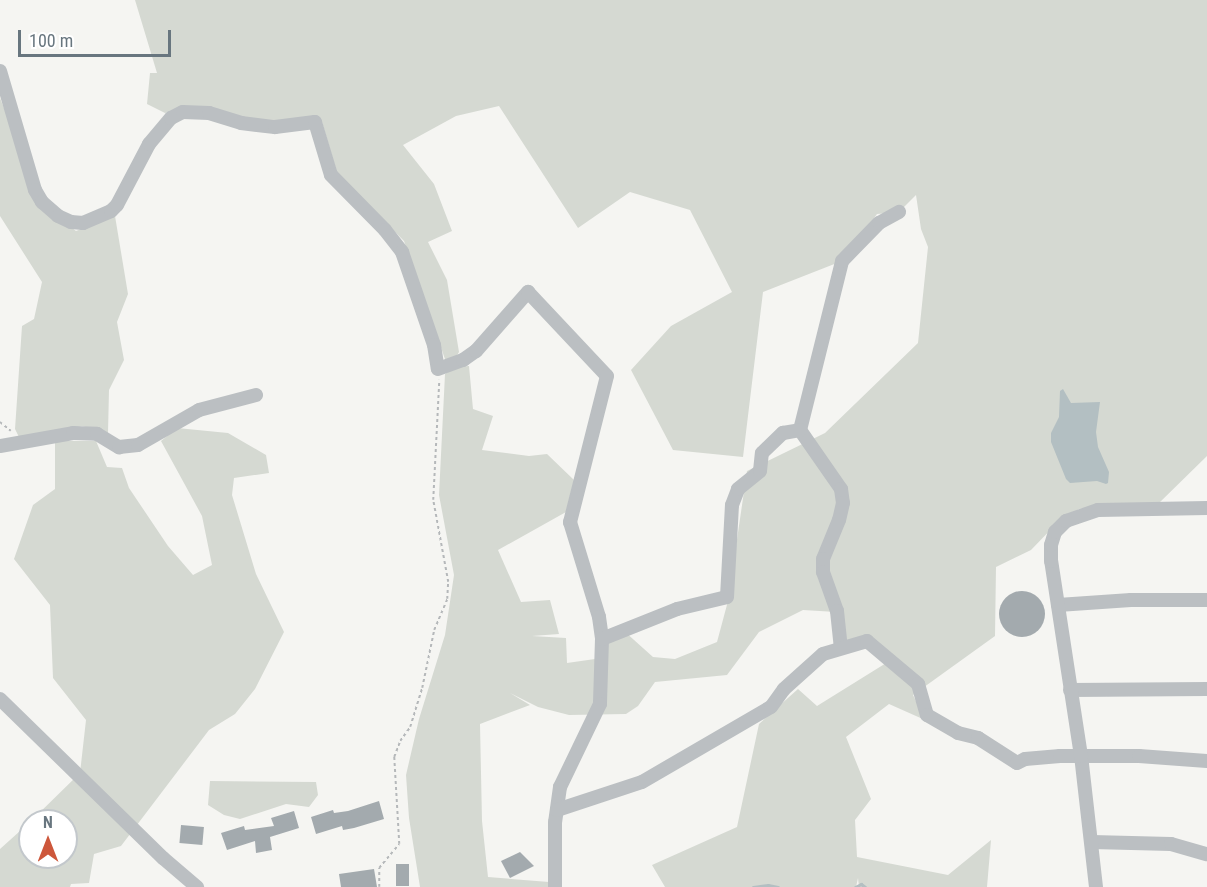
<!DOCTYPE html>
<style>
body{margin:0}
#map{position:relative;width:1207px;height:887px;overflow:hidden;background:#f5f5f2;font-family:"Roboto Condensed",sans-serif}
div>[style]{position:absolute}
.green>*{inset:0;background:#d5d9d2}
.water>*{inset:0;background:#b3bfc2}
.stream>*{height:3px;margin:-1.5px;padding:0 1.5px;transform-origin:1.5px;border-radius:1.5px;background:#b3bfc2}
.building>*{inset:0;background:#a3aaae;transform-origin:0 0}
.round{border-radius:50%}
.path>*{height:1.5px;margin-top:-0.75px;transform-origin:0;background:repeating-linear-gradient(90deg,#b5b8ba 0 3px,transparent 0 6px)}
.minor>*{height:14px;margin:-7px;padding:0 7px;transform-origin:7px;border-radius:7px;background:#bbbfc2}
span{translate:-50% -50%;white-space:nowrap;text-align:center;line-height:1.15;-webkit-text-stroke:6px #fff;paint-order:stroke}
.north{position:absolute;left:18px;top:809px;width:60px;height:60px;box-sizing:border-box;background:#fff;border:2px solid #c3c8cc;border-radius:50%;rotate:0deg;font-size:16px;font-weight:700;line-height:24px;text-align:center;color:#68767f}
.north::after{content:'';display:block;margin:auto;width:21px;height:27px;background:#cd573b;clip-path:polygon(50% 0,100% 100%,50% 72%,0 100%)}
.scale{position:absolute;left:18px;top:30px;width:153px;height:27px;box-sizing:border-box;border:3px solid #68767f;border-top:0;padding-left:8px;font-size:18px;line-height:21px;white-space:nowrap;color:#68767f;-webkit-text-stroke:4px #fff;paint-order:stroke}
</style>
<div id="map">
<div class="green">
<div style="clip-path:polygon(135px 0,1207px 0,1207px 456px,1158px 504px,1107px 505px,1079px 509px,1059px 521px,1031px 550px,996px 567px,995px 636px,913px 695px,925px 720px,889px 704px,846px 737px,871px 799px,855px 820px,857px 857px,948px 875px,991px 840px,987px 887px,859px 887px,858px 878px,856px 887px,665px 887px,652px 865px,737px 827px,759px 724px,798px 689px,817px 706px,891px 660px,847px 640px,836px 612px,803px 610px,759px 632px,727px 675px,655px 682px,638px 706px,626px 714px,569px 715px,538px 707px,510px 693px,530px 705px,480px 724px,482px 821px,488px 877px,549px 882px,549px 887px,420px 887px,409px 818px,406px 775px,419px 719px,445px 635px,454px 575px,439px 495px,445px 374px,456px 367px,469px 366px,473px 409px,493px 416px,482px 450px,529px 456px,547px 454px,574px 480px,566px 512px,498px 550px,521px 602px,550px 600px,559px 634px,532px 636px,566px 638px,567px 663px,595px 659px,596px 628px,624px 631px,653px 657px,675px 659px,717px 642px,728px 601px,747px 471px,825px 433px,918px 343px,928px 247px,921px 229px,916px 195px,899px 212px,877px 214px,842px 261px,763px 292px,743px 457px,673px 450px,631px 370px,671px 326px,732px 292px,690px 210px,630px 192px,578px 228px,499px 106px,456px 116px,403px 145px,434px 184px,452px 231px,428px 242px,447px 280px,459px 352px,455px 359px,446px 362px,404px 241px,337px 173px,322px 122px,264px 122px,189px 107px,165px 113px,147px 104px,150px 73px,157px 73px)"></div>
<div style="clip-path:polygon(0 98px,17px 141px,34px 200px,76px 231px,115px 216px,128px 294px,117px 322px,124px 360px,109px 390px,108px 433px,82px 426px,20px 439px,15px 429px,22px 326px,34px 319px,42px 282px,0 216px)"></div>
<div style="clip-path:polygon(177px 428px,228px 433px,266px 455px,269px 473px,234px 478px,232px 495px,256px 574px,284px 632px,255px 689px,235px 714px,209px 730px,121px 846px,94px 854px,89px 883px,71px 884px,70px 887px,0 887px,0 849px,30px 822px,30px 857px,66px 857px,66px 821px,31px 821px,80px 773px,86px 720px,53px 678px,50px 605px,14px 559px,33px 505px,55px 489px,55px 441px,96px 441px,107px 467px,122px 468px,129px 488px,168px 546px,193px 575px,212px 565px,202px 516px,161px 441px)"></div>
<div style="clip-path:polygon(210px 781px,316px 782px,318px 795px,309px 807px,286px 804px,240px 819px,224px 815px,208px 805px)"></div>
</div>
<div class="water">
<div style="clip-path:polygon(1063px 389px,1071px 403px,1100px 402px,1096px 432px,1098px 447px,1109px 472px,1108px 483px,1106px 484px,1097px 481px,1070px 483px,1066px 479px,1051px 442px,1051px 433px,1059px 417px,1060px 391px)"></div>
</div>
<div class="stream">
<div style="left:753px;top:887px;width:15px;rotate:-8deg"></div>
<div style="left:768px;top:885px;width:10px;rotate:11deg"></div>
<div style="left:855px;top:887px;width:7px;rotate:-27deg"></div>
<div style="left:861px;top:884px;width:5px;rotate:37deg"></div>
</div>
<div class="building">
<div class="round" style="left:999px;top:591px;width:46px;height:46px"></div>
<div style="clip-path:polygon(379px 801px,384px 819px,354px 828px,343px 830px,342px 826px,316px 834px,311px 817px,333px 810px,334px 813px,348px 811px)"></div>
<div style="clip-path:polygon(294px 811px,299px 828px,270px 837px,272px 850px,256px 853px,255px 841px,227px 850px,221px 833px,244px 826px,245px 830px,274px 826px,271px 818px)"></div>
<div style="left:181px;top:825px;width:23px;height:18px;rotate:5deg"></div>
<div style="clip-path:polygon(520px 852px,534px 866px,510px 878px,501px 861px)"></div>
<div style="left:396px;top:864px;width:13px;height:22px"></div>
<div style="clip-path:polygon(374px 869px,377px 887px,341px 887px,339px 874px)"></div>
</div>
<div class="path">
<div style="left:0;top:422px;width:14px;rotate:39deg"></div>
<div style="left:379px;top:887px;width:19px;rotate:-90deg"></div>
<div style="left:379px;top:868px;width:31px;rotate:-50deg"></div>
<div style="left:399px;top:844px;width:87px;rotate:-93.3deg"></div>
<div style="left:394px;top:757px;width:17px;rotate:-69deg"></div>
<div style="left:400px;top:741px;width:17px;rotate:-54deg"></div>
<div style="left:410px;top:727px;width:41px;rotate:-72.9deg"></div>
<div style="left:422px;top:688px;width:59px;rotate:-78.3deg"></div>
<div style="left:434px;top:630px;width:34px;rotate:-67deg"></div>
<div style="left:447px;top:599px;width:17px;rotate:-87deg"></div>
<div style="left:448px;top:582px;width:83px;rotate:-100.4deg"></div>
<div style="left:433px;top:500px;width:120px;rotate:-87.1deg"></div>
</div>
<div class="minor">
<div style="left:0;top:71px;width:124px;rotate:73.6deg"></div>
<div style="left:35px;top:190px;width:14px;rotate:60deg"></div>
<div style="left:42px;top:202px;width:21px;rotate:41deg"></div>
<div style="left:58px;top:216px;width:14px;rotate:25deg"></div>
<div style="left:71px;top:222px;width:12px;rotate:5deg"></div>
<div style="left:83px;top:223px;width:30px;rotate:-23deg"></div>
<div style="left:111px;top:211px;width:8px;rotate:-45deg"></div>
<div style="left:117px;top:205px;width:69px;rotate:-62.3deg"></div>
<div style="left:149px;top:144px;width:34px;rotate:-50deg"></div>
<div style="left:171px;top:118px;width:13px;rotate:-27deg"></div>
<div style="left:183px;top:112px;width:26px;rotate:2deg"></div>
<div style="left:209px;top:113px;width:34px;rotate:17deg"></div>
<div style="left:241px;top:123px;width:34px;rotate:7deg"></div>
<div style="left:275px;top:127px;width:40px;rotate:-7.1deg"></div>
<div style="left:315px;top:122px;width:55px;rotate:73.2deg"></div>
<div style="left:331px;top:175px;width:77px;rotate:45.5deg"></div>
<div style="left:385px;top:230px;width:28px;rotate:52deg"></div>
<div style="left:402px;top:252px;width:98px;rotate:71deg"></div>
<div style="left:434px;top:345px;width:24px;rotate:81deg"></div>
<div style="left:438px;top:369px;width:27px;rotate:-20deg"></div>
<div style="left:463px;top:360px;width:16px;rotate:-35deg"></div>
<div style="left:476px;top:351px;width:79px;rotate:-48.6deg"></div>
<div style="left:528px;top:292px;width:115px;rotate:46.8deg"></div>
<div style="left:607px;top:376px;width:151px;rotate:104.2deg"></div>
<div style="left:570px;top:522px;width:99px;rotate:73deg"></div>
<div style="left:599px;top:617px;width:22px;rotate:82deg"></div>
<div style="left:602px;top:639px;width:65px;rotate:91.8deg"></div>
<div style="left:600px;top:704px;width:92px;rotate:115.7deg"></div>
<div style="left:560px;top:787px;width:35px;rotate:98deg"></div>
<div style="left:555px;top:822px;width:65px;rotate:90deg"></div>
<div style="left:800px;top:430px;width:174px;rotate:-76deg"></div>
<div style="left:842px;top:261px;width:53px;rotate:-45.8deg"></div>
<div style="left:879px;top:223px;width:23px;rotate:-29deg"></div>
<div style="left:800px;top:430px;width:72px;rotate:55.2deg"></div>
<div style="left:841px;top:489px;width:14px;rotate:82deg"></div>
<div style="left:843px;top:503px;width:17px;rotate:103deg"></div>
<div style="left:839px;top:520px;width:42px;rotate:112.3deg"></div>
<div style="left:823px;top:559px;width:13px;rotate:90deg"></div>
<div style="left:823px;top:572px;width:41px;rotate:70.3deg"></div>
<div style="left:837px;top:611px;width:36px;rotate:84deg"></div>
<div style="left:0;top:446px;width:74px;rotate:-10.1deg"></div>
<div style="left:73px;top:433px;width:24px;rotate:2deg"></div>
<div style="left:97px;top:434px;width:26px;rotate:31deg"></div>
<div style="left:119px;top:447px;width:19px;rotate:-6deg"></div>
<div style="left:138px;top:445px;width:70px;rotate:-29.8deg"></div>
<div style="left:199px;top:410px;width:59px;rotate:-14.7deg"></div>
<div style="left:1058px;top:605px;width:73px;rotate:-3.9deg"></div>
<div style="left:1131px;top:600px;width:76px"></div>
<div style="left:602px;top:639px;width:81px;rotate:-21.8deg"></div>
<div style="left:677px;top:609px;width:51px;rotate:-13.5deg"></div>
<div style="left:727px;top:597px;width:92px;rotate:-86.9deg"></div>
<div style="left:732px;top:505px;width:17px;rotate:-69deg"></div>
<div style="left:738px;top:489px;width:28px;rotate:-39deg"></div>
<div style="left:760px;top:471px;width:18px;rotate:-84deg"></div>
<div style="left:762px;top:453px;width:29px;rotate:-44deg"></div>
<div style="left:783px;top:433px;width:17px;rotate:-10deg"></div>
<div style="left:1070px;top:690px;width:137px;rotate:-0.4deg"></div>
<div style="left:0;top:699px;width:228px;rotate:44.3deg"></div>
<div style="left:163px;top:858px;width:45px;rotate:40.5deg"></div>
<div style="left:557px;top:810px;width:89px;rotate:-18.2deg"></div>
<div style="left:642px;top:782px;width:149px;rotate:-30.2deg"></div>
<div style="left:771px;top:707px;width:22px;rotate:-54deg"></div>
<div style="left:784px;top:689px;width:52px;rotate:-41.9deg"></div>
<div style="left:823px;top:654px;width:46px;rotate:-16.5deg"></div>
<div style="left:867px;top:641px;width:67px;rotate:40.1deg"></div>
<div style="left:918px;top:684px;width:32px;rotate:74deg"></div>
<div style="left:927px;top:715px;width:36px;rotate:30deg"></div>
<div style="left:958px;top:733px;width:21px;rotate:14deg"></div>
<div style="left:978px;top:738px;width:46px;rotate:32.7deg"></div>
<div style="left:1017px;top:763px;width:9px;rotate:-27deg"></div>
<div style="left:1025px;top:759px;width:35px;rotate:-5deg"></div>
<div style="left:1060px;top:756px;width:79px"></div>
<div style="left:1139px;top:756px;width:68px;rotate:4.2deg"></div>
<div style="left:1092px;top:842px;width:79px;rotate:1.5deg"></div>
<div style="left:1171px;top:844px;width:37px;rotate:16deg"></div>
<div style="left:1096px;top:887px;width:132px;rotate:-96.5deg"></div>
<div style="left:1081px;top:756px;width:197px;rotate:-98.7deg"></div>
<div style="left:1051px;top:561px;width:16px;rotate:-90deg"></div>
<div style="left:1051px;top:545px;width:14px;rotate:-73deg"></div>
<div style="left:1055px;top:532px;width:16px;rotate:-45deg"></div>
<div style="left:1066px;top:521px;width:34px;rotate:-19deg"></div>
<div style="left:1098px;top:510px;width:109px;rotate:-1.1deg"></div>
</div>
<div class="north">N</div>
<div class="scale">100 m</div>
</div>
